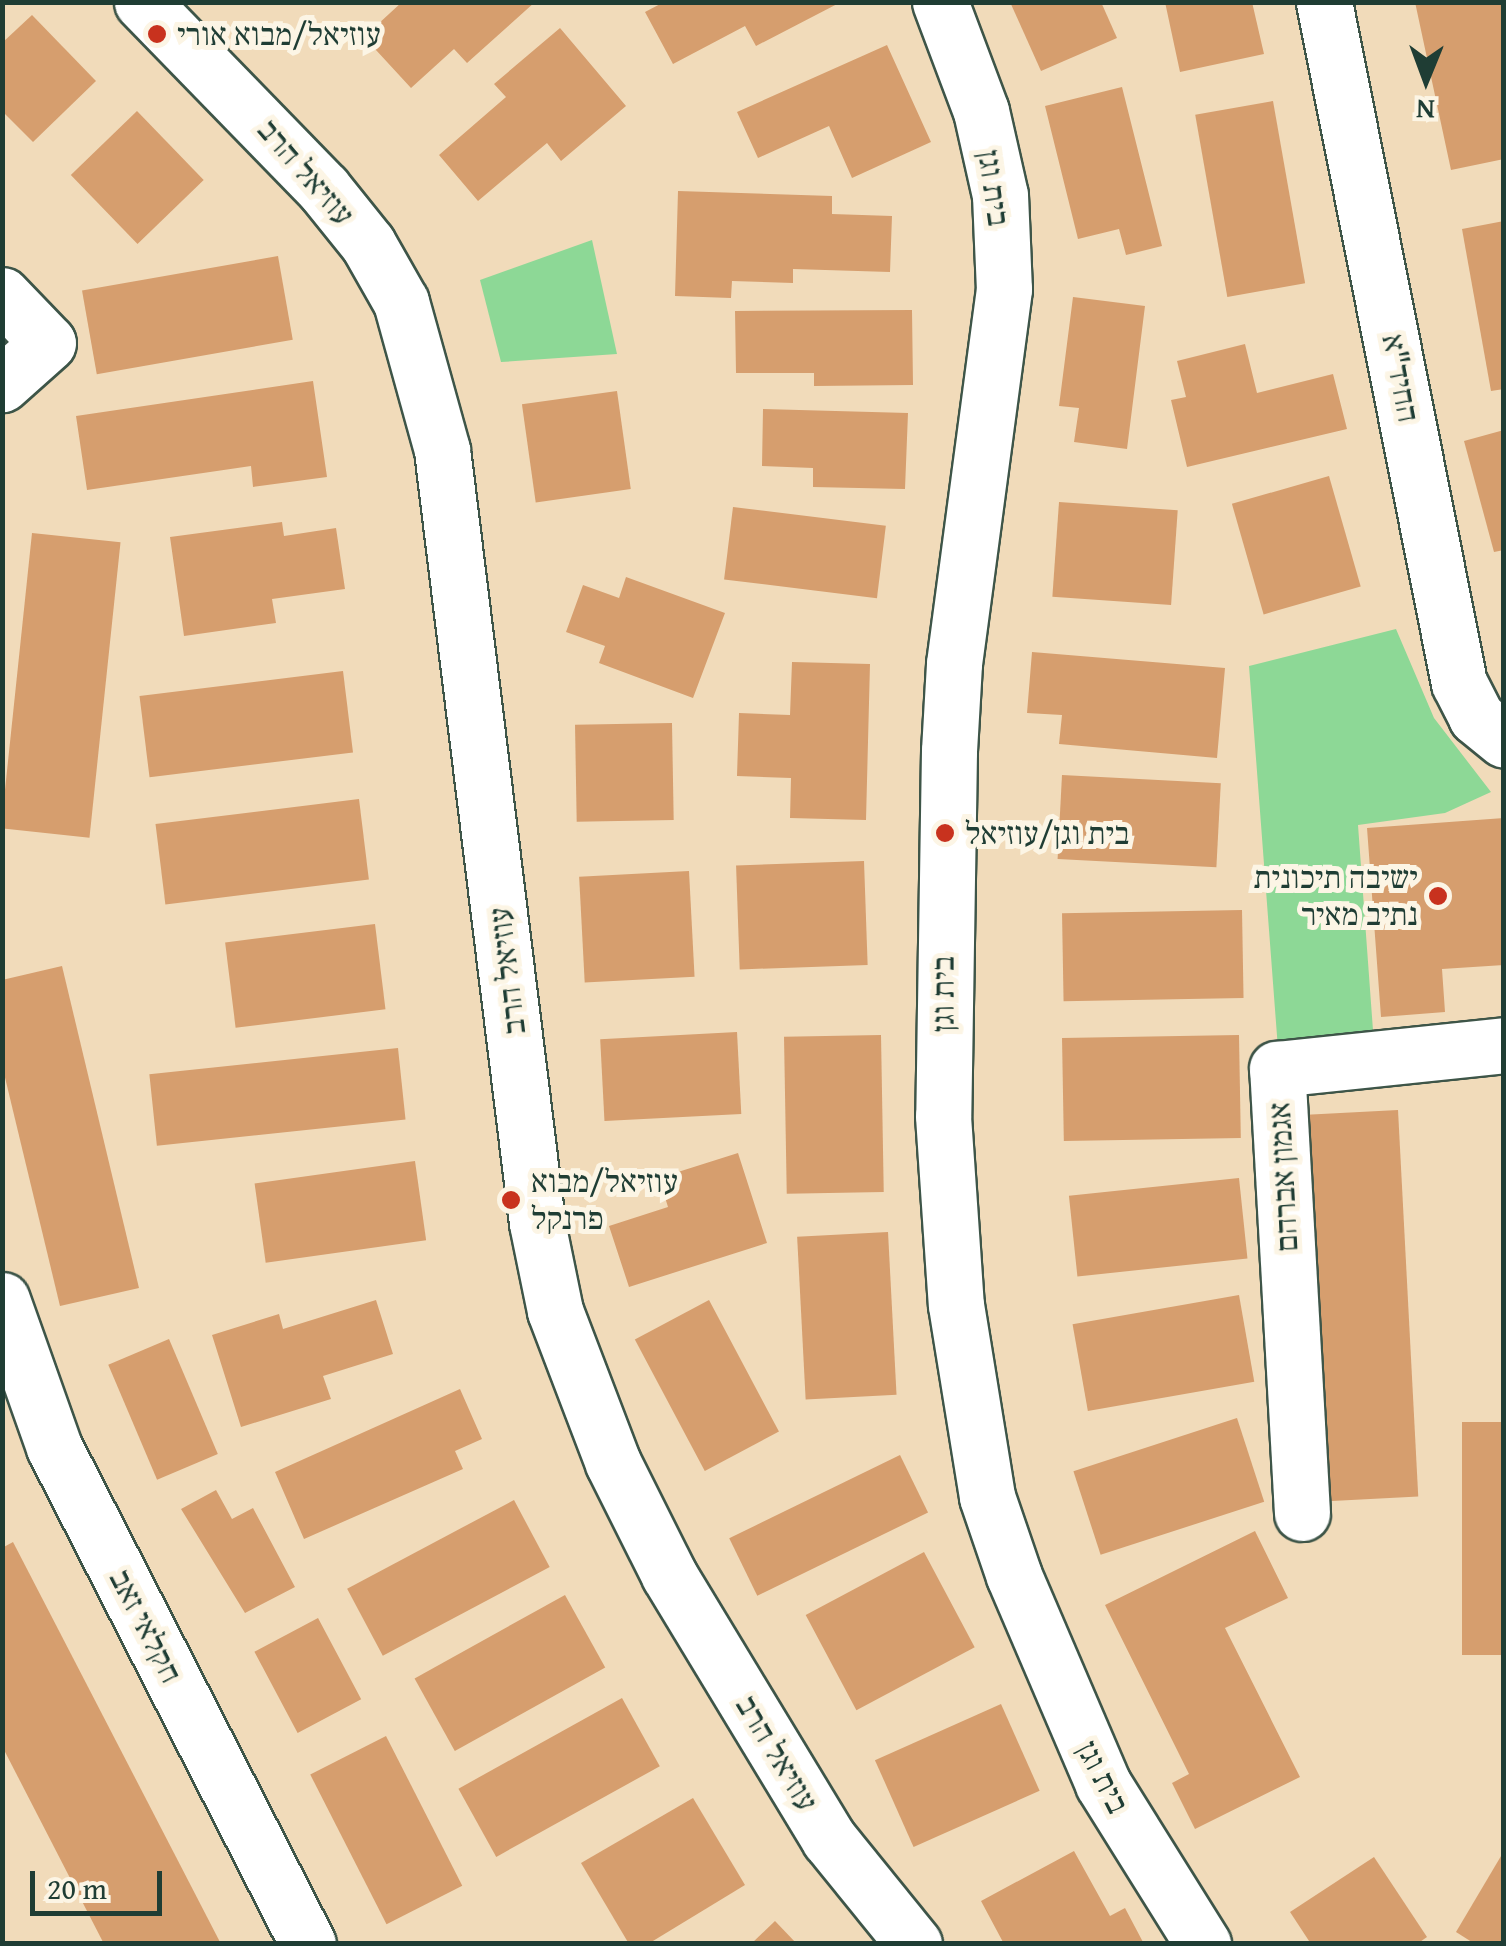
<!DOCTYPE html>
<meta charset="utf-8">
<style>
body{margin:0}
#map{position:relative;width:1506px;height:1946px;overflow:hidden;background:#f1dbba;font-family:"Gentium Book Plus","Frank Ruhl Libre",serif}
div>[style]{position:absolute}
.green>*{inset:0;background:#8dd896}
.building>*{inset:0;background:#d69e6e;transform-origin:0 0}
.roads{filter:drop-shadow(2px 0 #3e5548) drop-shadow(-2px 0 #3e5548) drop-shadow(0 2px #3e5548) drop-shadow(0 -2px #3e5548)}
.minor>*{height:55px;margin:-27.5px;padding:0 27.5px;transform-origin:27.5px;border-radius:27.5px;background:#fff}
.dots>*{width:28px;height:28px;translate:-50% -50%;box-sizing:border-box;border:5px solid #fcf5e5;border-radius:50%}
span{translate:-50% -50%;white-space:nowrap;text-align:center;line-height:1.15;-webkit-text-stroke:10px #fcf5e5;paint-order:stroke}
.poi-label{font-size:32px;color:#1f3d34}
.left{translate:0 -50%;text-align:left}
.right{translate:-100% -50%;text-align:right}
.street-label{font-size:32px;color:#1f3d34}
.frame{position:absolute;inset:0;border:5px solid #1f3d34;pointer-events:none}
.north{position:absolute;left:1376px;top:30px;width:100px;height:100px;-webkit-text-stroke:8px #fcf5e5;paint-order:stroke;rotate:181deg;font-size:28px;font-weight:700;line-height:40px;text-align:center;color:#1f3d34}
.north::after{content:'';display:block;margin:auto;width:35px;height:45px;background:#1f3d34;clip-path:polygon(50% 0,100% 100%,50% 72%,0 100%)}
.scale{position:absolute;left:30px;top:1871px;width:132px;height:45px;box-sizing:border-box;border:5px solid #1f3d34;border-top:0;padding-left:12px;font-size:30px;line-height:35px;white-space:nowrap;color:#1f3d34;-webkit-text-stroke:8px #fcf5e5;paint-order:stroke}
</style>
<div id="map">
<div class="green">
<div style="clip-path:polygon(592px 240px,617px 354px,501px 362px,480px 280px)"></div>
<div style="clip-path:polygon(1396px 629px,1434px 718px,1491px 792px,1445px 813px,1358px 825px,1374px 1044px,1278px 1049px,1249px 666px)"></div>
</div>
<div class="building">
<div style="clip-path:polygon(402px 2px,535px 2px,467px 63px,454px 49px,411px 88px,364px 37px)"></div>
<div style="clip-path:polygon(664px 2px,841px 2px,756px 46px,745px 26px,673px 64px,645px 12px)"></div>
<div style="clip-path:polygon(1010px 2px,1101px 2px,1117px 38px,1041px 71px)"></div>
<div style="clip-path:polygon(1165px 2px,1252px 2px,1264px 54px,1180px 72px)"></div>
<div style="clip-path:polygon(1415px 2px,1504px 2px,1504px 159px,1451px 170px)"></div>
<div style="clip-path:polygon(32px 15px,96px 81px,33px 142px,2px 111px,2px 43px)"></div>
<div style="clip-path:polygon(560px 28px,626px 106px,561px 161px,547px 143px,478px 201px,439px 155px,506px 97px,494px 84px)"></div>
<div style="clip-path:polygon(887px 45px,931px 142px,852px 178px,829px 126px,758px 158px,737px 112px)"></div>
<div style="clip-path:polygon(1122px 87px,1162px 246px,1126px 255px,1119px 229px,1078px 239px,1045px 106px)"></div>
<div style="left:1273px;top:101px;width:185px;height:79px;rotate:80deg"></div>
<div style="left:137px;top:111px;width:96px;height:92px;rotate:46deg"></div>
<div style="clip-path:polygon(678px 191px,832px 196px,832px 214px,892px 216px,890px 272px,793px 269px,793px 283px,732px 281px,731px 298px,675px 296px)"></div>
<div style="clip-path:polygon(1504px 221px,1504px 389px,1491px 391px,1462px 229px)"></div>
<div style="left:278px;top:256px;width:85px;height:199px;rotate:80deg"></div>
<div style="clip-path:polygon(1073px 297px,1145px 306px,1127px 449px,1074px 442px,1079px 408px,1059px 406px)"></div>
<div style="clip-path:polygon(912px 310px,913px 385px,814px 386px,814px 373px,736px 373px,735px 311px)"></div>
<div style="clip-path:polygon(1245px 344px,1257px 393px,1333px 374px,1347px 429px,1187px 467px,1171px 400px,1186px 397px,1177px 361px)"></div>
<div style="clip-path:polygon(313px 381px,327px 477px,253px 487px,251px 466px,87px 490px,76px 416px)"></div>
<div style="left:617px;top:391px;width:99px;height:96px;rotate:82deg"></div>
<div style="clip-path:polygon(763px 409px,908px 413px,905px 489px,813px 487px,813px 468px,762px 466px)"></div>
<div style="clip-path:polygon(1504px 430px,1504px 550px,1494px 552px,1464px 441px)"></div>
<div style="left:1329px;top:476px;width:115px;height:101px;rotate:74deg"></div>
<div style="left:1059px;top:502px;width:119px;height:95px;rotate:4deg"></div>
<div style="left:733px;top:507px;width:154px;height:73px;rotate:7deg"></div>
<div style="clip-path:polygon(282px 522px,284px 536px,336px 528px,345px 589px,272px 599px,276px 623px,184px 636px,170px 537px)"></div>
<div style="left:32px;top:533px;width:89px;height:297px;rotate:6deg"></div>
<div style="clip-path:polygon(626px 577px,725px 613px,693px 698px,599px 663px,605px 646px,566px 632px,583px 585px,619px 598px)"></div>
<div style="clip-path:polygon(1032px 652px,1225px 668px,1217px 758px,1059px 744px,1062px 715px,1027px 713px)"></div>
<div style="clip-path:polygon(792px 662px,870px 664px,866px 820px,790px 818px,791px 778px,737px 776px,739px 713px,790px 715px)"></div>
<div style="left:343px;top:671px;width:82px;height:205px;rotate:83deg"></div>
<div style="left:672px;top:723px;width:97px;height:97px;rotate:89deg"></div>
<div style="left:1062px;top:775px;width:159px;height:84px;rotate:3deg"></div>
<div style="left:359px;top:799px;width:81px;height:205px;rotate:83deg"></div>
<div style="clip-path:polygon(1504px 818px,1504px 965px,1442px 969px,1445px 1012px,1381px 1017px,1367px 828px)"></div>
<div style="left:864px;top:861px;width:104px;height:128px;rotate:88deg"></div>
<div style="left:689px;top:871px;width:106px;height:110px;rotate:87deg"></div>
<div style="left:1242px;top:910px;width:88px;height:180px;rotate:89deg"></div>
<div style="left:375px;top:924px;width:86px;height:151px;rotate:83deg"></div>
<div style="clip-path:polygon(62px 966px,139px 1288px,60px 1306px,2px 1065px,2px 980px)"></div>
<div style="left:737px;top:1032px;width:82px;height:137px;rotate:87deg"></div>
<div style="left:881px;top:1035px;width:157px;height:97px;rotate:89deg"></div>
<div style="left:1239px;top:1035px;width:103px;height:177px;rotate:89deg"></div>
<div style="left:398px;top:1048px;width:72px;height:250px;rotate:84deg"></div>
<div style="left:1398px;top:1110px;width:387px;height:96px;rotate:87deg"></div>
<div style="clip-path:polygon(738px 1153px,767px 1243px,629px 1287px,609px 1226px,668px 1207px,659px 1178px)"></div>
<div style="left:415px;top:1161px;width:80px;height:162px;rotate:82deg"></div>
<div style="left:1239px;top:1178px;width:81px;height:171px;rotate:84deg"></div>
<div style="left:888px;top:1232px;width:163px;height:91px;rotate:87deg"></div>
<div style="left:1239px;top:1295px;width:88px;height:169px;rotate:80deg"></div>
<div style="clip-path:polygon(376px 1300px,393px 1354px,323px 1376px,331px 1399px,241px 1427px,212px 1335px,279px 1314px,283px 1329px)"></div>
<div style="left:709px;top:1300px;width:149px;height:84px;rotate:62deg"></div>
<div style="left:169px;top:1339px;width:125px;height:66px;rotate:67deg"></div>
<div style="clip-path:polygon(460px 1389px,482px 1439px,455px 1451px,463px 1469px,304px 1539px,275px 1472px)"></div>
<div style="left:1237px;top:1418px;width:88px;height:172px;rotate:72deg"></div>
<div style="left:1504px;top:1422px;width:233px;height:42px;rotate:90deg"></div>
<div style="left:900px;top:1455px;width:64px;height:190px;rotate:64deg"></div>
<div style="clip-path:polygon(216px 1490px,232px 1519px,253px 1508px,295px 1587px,245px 1613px,181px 1509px)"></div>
<div style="left:514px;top:1500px;width:76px;height:189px;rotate:62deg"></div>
<div style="clip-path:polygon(1255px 1531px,1288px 1598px,1225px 1628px,1300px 1777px,1195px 1829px,1172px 1783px,1189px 1774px,1105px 1605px)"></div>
<div style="clip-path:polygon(13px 1542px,175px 1855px,221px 1944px,104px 1944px,2px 1746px,2px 1548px)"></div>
<div style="left:924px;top:1552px;width:108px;height:134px;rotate:62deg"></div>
<div style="left:565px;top:1595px;width:83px;height:172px;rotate:61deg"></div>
<div style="left:318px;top:1618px;width:92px;height:72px;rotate:62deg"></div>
<div style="left:622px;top:1698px;width:78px;height:187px;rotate:61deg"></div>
<div style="left:1001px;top:1704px;width:95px;height:138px;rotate:66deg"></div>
<div style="left:386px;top:1736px;width:168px;height:85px;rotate:63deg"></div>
<div style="clip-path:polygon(693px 1798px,745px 1885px,648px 1944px,629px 1944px,581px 1863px)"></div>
<div style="clip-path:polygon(1074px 1851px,1110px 1916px,1125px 1908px,1144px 1944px,1004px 1944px,981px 1901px)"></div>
<div style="clip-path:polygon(1504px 1851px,1504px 1944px,1475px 1944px,1456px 1932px)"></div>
<div style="clip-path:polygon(1374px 1857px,1427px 1937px,1417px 1944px,1311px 1944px,1290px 1912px)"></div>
<div style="clip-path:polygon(775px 1921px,797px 1944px,751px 1944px)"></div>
</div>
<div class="roads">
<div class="minor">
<div style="left:142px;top:2px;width:260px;rotate:45.8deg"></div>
<div style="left:323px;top:188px;width:72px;rotate:51.2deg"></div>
<div style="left:368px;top:244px;width:67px;rotate:60.4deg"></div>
<div style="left:401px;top:302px;width:154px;rotate:74.5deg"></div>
<div style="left:442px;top:450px;width:779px;rotate:82.99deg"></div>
<div style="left:537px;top:1223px;width:90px;rotate:78.4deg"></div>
<div style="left:555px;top:1311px;width:163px;rotate:69.1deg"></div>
<div style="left:613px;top:1463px;width:125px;rotate:63.4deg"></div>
<div style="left:669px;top:1575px;width:309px;rotate:58.8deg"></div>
<div style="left:829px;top:1839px;width:135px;rotate:51deg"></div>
<div style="left:940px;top:2px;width:116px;rotate:69.4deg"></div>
<div style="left:981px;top:111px;width:86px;rotate:77.3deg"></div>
<div style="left:1000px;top:195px;width:94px;rotate:87.6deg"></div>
<div style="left:1004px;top:289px;width:378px;rotate:97.6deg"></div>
<div style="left:954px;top:664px;width:87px;rotate:93.3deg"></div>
<div style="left:949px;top:751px;width:365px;rotate:90.9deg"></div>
<div style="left:943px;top:1116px;width:189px;rotate:86.1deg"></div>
<div style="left:956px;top:1305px;width:194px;rotate:80.8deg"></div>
<div style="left:987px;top:1497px;width:83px;rotate:71.1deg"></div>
<div style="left:1014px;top:1576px;width:226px;rotate:66.8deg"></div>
<div style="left:1103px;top:1784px;width:189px;rotate:58deg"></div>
<div style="left:1324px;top:2px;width:694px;rotate:78.79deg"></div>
<div style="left:1459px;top:683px;width:38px;rotate:63deg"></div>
<div style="left:1476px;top:717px;width:36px;rotate:39deg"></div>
<div style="left:2px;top:295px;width:66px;rotate:46.2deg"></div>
<div style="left:48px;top:343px;width:62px;rotate:138.3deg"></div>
<div style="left:2px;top:1300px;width:156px;rotate:70.5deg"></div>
<div style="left:54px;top:1447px;width:558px;rotate:62.93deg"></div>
<div style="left:1302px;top:1513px;width:445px;rotate:-93.2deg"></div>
<div style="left:1277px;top:1069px;width:228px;rotate:-6deg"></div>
</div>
</div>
<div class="dots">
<div style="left:157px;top:34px;background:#c8321e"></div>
<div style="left:945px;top:833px;background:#c8321e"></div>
<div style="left:1438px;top:896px;background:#c8321e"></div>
<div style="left:511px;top:1200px;background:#c8321e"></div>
</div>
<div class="poi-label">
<span class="left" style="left:177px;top:34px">עוזיאל/מבוא אורי</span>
<span class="left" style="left:965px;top:833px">בית וגן/עוזיאל</span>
<span class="right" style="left:1418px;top:896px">ישיבה תיכונית<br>נתיב מאיר</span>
<span class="left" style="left:531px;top:1200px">עוזיאל/מבוא<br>פרנקל</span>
</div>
<div class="street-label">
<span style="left:306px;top:172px;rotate:49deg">עוזיאל הרב</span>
<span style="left:994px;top:188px;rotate:82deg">בית וגן</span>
<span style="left:1401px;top:378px;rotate:79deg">החיד"א</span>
<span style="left:507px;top:971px;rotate:-97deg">עוזיאל הרב</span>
<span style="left:943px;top:994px;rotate:-90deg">בית וגן</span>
<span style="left:1283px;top:1177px;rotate:-93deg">אגמון אברהם</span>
<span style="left:146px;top:1626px;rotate:63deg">חקלאי זאב</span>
<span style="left:777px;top:1753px;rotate:59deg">עוזיאל הרב</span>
<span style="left:1103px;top:1777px;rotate:63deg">בית וגן</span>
</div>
<div class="frame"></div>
<div class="north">N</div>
<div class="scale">20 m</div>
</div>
